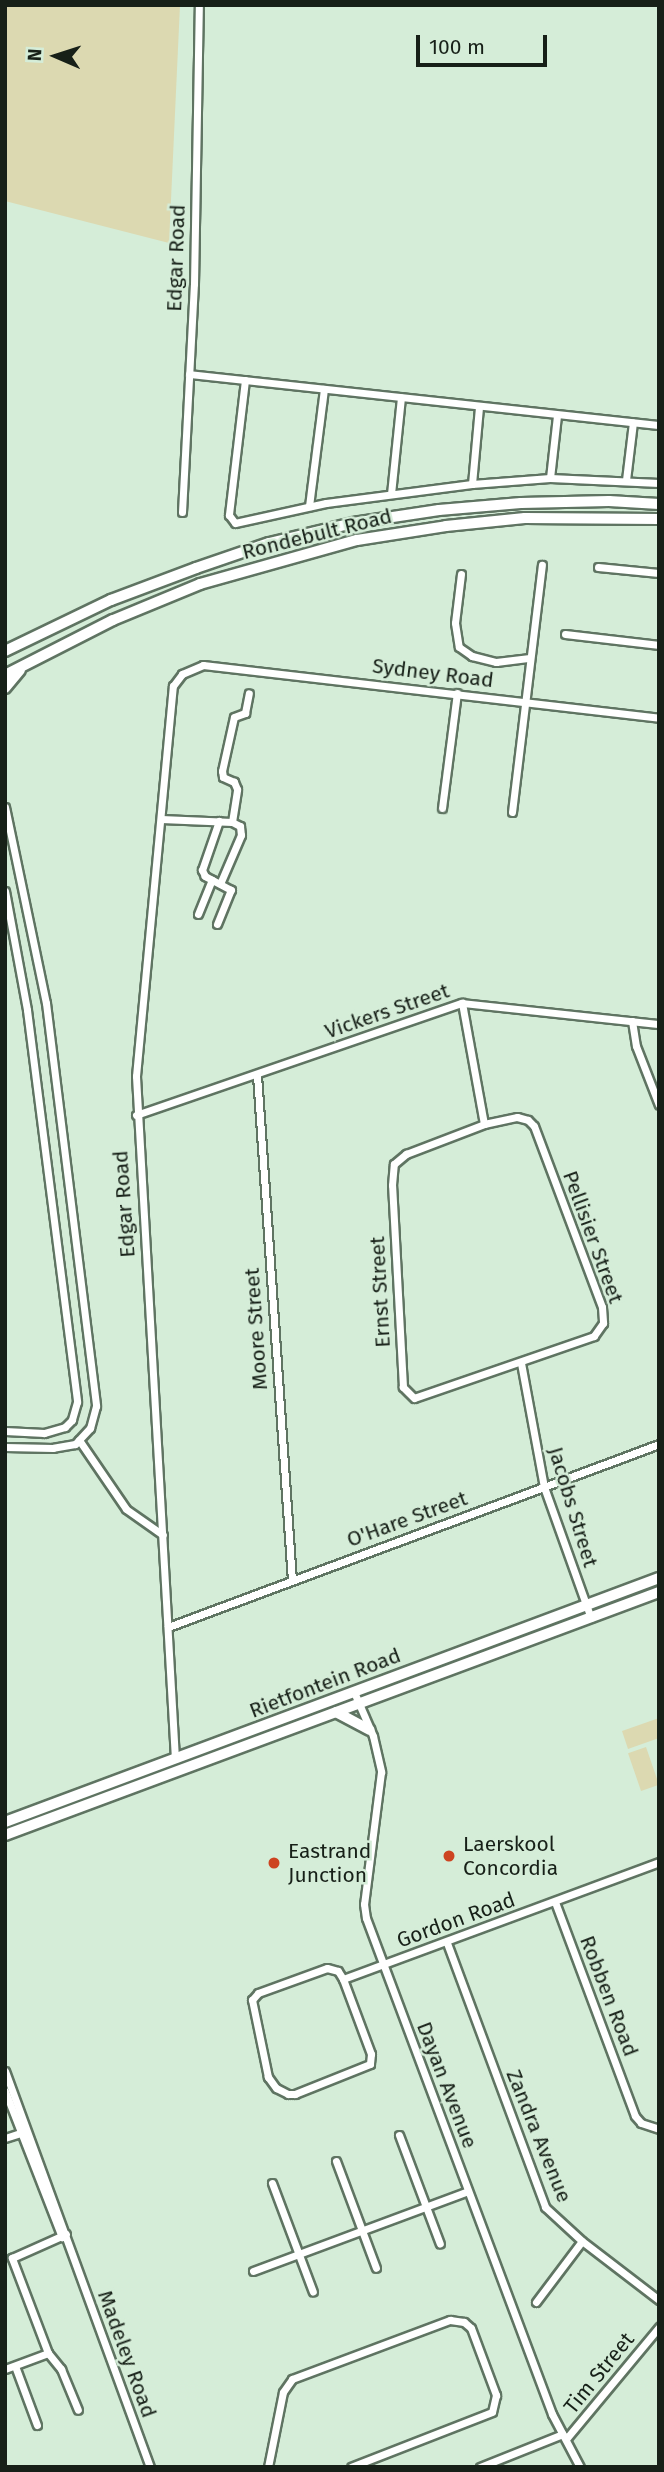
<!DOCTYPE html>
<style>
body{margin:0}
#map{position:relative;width:664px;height:2472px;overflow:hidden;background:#d5edd8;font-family:"Fira Sans",sans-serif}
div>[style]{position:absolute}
.green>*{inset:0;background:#dcd9b1;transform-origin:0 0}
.roads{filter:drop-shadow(2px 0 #5f7462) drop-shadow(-2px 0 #5f7462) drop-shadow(0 2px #5f7462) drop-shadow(0 -2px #5f7462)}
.minor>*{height:7px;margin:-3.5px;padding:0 3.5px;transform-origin:3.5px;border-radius:3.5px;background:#fff}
.secondary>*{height:10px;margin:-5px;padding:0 5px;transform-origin:5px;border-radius:5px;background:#fff}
.primary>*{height:10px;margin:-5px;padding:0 5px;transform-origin:5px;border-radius:5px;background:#fff}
.dots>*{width:19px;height:19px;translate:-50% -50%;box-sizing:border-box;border:4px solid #d5edd8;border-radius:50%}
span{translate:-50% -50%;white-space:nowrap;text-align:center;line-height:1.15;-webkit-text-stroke:5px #d5edd8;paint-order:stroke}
.street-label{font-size:21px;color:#172018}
.poi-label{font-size:21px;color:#172018}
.left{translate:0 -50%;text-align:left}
.frame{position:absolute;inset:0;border:7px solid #172018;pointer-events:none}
.north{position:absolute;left:21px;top:21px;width:70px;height:70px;-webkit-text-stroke:5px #d5edd8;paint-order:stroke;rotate:273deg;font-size:19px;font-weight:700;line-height:28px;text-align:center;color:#172018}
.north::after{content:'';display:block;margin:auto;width:24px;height:32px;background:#172018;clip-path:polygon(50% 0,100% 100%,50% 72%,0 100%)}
.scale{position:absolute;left:416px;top:35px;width:131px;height:32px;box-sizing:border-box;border:4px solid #172018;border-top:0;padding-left:9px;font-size:21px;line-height:24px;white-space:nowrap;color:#172018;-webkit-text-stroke:5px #d5edd8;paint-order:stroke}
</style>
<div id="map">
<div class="green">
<div style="clip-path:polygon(5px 5px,180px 5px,169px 243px,5px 201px)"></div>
<div style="clip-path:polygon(659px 1718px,659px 1738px,628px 1749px,622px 1731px)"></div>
<div style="left:646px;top:1747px;width:40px;height:19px;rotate:71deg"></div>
</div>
<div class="roads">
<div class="minor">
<div style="left:189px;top:374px;width:473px;rotate:6.2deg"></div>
<div style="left:245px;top:380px;width:136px;rotate:96.8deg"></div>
<div style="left:229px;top:515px;width:10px;rotate:53deg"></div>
<div style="left:235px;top:523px;width:93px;rotate:-12.4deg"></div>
<div style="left:326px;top:503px;width:147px;rotate:-7.4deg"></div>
<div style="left:472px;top:484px;width:78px;rotate:-4.4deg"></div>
<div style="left:550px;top:478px;width:109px;rotate:2.6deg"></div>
<div style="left:550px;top:478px;width:62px;rotate:-83.6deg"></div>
<div style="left:626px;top:480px;width:58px;rotate:-83.1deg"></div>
<div style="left:472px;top:484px;width:77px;rotate:-84.8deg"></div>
<div style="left:391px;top:494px;width:97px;rotate:-84.1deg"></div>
<div style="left:309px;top:506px;width:118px;rotate:-82.7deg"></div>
<div style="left:182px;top:512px;width:228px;rotate:-87deg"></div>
<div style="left:194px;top:284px;width:279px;rotate:-89deg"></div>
<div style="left:598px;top:567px;width:61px;rotate:5.6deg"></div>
<div style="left:461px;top:574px;width:49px;rotate:97deg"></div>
<div style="left:455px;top:623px;width:24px;rotate:81deg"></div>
<div style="left:459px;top:647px;width:16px;rotate:35deg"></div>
<div style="left:472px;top:656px;width:25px;rotate:14deg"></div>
<div style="left:496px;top:662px;width:34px;rotate:-7deg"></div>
<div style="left:565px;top:634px;width:95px;rotate:6.7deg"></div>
<div style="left:5px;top:807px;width:200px;rotate:78.2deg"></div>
<div style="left:46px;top:1003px;width:406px;rotate:82.9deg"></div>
<div style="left:96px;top:1406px;width:23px;rotate:105deg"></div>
<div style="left:90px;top:1428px;width:22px;rotate:133deg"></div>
<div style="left:75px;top:1444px;width:22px;rotate:170deg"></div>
<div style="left:53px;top:1448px;width:48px;rotate:-178.8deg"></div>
<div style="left:442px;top:808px;width:116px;rotate:-82.6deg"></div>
<div style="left:512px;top:812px;width:249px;rotate:-83.1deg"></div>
<div style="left:161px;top:819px;width:71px;rotate:2.4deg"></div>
<div style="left:232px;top:822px;width:9px;rotate:27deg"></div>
<div style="left:240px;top:826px;width:9px;rotate:84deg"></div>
<div style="left:241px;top:835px;width:53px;rotate:113.2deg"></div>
<div style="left:232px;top:822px;width:33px;rotate:-81deg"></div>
<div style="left:237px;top:789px;width:8px;rotate:-113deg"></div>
<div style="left:234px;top:782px;width:12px;rotate:-156deg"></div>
<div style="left:223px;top:777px;width:6px;rotate:-99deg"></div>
<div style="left:222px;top:771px;width:55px;rotate:-77.5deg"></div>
<div style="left:234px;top:717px;width:12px;rotate:-20deg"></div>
<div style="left:245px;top:713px;width:20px;rotate:-79deg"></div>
<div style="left:5px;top:891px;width:121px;rotate:79.5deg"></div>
<div style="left:27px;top:1010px;width:395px;rotate:82.7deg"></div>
<div style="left:77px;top:1402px;width:19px;rotate:106deg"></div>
<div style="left:72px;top:1420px;width:10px;rotate:135deg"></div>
<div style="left:65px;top:1427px;width:22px;rotate:164deg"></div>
<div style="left:44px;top:1433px;width:39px;rotate:-177deg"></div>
<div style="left:198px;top:914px;width:37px;rotate:-68deg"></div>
<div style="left:217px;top:924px;width:37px;rotate:-68deg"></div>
<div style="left:231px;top:890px;width:30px;rotate:-152deg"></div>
<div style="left:205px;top:876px;width:7px;rotate:-117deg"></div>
<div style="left:202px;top:870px;width:52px;rotate:-70.9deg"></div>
<div style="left:462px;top:1003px;width:123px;rotate:79.7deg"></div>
<div style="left:632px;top:1021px;width:25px;rotate:81deg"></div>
<div style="left:636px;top:1046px;width:63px;rotate:68.7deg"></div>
<div style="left:257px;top:1075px;width:506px;rotate:86.04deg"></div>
<div style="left:136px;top:1115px;width:345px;rotate:-19deg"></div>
<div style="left:462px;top:1003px;width:198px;rotate:6.1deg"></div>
<div style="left:517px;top:1117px;width:11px;rotate:15deg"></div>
<div style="left:528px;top:1120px;width:8px;rotate:45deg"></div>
<div style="left:534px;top:1126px;width:193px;rotate:69.4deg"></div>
<div style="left:602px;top:1307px;width:16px;rotate:86deg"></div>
<div style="left:603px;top:1323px;width:16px;rotate:125deg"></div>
<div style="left:594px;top:1336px;width:190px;rotate:161deg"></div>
<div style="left:414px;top:1398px;width:16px;rotate:-135deg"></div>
<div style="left:403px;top:1387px;width:202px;rotate:-93.1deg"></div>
<div style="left:392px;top:1185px;width:21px;rotate:-85deg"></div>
<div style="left:394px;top:1164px;width:16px;rotate:-40deg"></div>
<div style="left:406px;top:1154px;width:84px;rotate:-21deg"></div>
<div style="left:484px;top:1124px;width:34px;rotate:-12deg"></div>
<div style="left:521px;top:1363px;width:126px;rotate:79.5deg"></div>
<div style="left:544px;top:1487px;width:139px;rotate:70.3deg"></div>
<div style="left:79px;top:1440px;width:83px;rotate:55.7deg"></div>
<div style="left:126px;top:1509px;width:45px;rotate:35.1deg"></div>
<div style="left:168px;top:1627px;width:524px;rotate:-20.44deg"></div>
<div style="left:354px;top:1692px;width:48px;rotate:66.6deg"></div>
<div style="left:373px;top:1736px;width:37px;rotate:77deg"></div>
<div style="left:381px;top:1772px;width:133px;rotate:97.3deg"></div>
<div style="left:364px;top:1904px;width:14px;rotate:82deg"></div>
<div style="left:366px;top:1918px;width:530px;rotate:69.44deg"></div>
<div style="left:552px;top:2414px;width:60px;rotate:62.2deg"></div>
<div style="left:175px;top:1759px;width:684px;rotate:-93.27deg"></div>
<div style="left:136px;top:1076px;width:392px;rotate:-84.6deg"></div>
<div style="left:173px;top:686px;width:15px;rotate:-53deg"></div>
<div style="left:182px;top:674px;width:23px;rotate:-23deg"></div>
<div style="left:203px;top:665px;width:459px;rotate:6.6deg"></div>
<div style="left:555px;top:1902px;width:228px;rotate:69.5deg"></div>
<div style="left:635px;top:2116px;width:9px;rotate:49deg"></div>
<div style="left:641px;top:2123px;width:19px;rotate:18deg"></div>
<div style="left:447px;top:1943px;width:282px;rotate:69.6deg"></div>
<div style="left:545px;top:2207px;width:50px;rotate:42.6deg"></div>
<div style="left:582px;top:2241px;width:97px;rotate:37.5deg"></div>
<div style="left:327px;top:1968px;width:11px;rotate:15deg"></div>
<div style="left:338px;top:1971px;width:9px;rotate:58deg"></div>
<div style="left:343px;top:1979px;width:80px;rotate:69.5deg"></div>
<div style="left:371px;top:2054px;width:10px;rotate:96deg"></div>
<div style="left:370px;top:2064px;width:81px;rotate:158.2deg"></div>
<div style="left:295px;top:2094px;width:7px;rotate:180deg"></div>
<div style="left:288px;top:2094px;width:13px;rotate:-153deg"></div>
<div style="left:276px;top:2088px;width:14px;rotate:-126deg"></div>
<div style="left:268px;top:2077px;width:79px;rotate:-101.7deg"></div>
<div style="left:252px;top:2000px;width:9px;rotate:-49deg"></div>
<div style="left:258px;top:1993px;width:73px;rotate:-19.9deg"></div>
<div style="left:343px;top:1979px;width:337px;rotate:-20.3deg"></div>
<div style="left:5px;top:2071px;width:422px;rotate:69.9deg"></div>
<div style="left:5px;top:2091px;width:157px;rotate:68.7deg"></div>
<div style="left:399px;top:2135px;width:116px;rotate:69.4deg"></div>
<div style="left:5px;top:2138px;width:19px;rotate:-18deg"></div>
<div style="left:336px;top:2161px;width:114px;rotate:69.5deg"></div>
<div style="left:272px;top:2183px;width:116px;rotate:69.4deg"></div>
<div style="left:253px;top:2271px;width:229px;rotate:-20.4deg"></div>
<div style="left:536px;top:2302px;width:76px;rotate:-53deg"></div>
<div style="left:48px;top:2353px;width:21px;rotate:51deg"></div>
<div style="left:61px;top:2369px;width:44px;rotate:67.5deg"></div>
<div style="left:15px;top:2366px;width:63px;rotate:69.6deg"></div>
<div style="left:5px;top:2369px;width:46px;rotate:-20.4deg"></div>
<div style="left:48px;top:2353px;width:102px;rotate:-110.8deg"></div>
<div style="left:12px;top:2258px;width:59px;rotate:-24deg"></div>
<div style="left:566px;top:2439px;width:146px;rotate:-50.3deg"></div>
<div style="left:268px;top:2467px;width:76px;rotate:-78.7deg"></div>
<div style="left:283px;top:2392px;width:16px;rotate:-55deg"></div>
<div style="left:292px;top:2379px;width:169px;rotate:-20.5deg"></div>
<div style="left:450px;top:2320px;width:14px;rotate:8deg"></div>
<div style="left:464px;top:2322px;width:9px;rotate:41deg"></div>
<div style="left:471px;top:2328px;width:72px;rotate:69.5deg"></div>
<div style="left:496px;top:2395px;width:17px;rotate:103deg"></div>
<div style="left:492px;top:2412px;width:151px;rotate:158.7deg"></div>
<div style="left:480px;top:2467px;width:89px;rotate:-21.7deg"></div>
</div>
<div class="secondary">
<div style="left:5px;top:651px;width:118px;rotate:-25.7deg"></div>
<div style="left:111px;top:600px;width:91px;rotate:-20.6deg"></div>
<div style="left:196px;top:568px;width:77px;rotate:-18.9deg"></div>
<div style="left:269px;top:543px;width:86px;rotate:-13.4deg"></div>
<div style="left:353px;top:523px;width:87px;rotate:-8.6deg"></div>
<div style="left:439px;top:510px;width:82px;rotate:-4.9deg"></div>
<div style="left:521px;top:503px;width:88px;rotate:-1.3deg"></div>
<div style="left:609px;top:501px;width:50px;rotate:3.4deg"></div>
<div style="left:5px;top:675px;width:121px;rotate:-27deg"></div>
<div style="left:113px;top:620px;width:94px;rotate:-22.5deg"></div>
<div style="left:200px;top:584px;width:163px;rotate:-15.7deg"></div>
<div style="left:357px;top:540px;width:90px;rotate:-8.9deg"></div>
<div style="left:446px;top:526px;width:79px;rotate:-5.8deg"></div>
<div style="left:525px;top:518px;width:134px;rotate:0.4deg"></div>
<div style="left:5px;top:688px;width:23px;rotate:-50deg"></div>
</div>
<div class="primary">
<div style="left:336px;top:1712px;width:38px;rotate:28deg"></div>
<div style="left:5px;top:1822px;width:698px;rotate:-20.46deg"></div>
<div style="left:5px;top:1835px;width:698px;rotate:-20.38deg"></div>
</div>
</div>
<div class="dots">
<div style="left:449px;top:1856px;background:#cd4421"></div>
<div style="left:274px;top:1863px;background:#cd4421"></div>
</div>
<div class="street-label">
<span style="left:176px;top:258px;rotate:-88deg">Edgar Road</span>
<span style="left:317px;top:534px;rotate:-14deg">Rondebult Road</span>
<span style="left:433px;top:673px;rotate:7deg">Sydney Road</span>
<span style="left:387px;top:1011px;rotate:-19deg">Vickers Street</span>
<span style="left:124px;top:1204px;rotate:-94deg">Edgar Road</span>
<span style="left:593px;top:1237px;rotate:70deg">Pellisier Street</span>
<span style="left:380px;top:1292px;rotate:-93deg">Ernst Street</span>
<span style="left:256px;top:1329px;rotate:-94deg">Moore Street</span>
<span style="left:573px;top:1507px;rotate:73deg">Jacobs Street</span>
<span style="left:407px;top:1519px;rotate:-20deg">O'Hare Street</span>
<span style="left:325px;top:1683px;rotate:-21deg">Rietfontein Road</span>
<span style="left:456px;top:1920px;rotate:-20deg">Gordon Road</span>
<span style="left:609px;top:1996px;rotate:69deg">Robben Road</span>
<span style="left:447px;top:2085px;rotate:69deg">Dayan Avenue</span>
<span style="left:539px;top:2136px;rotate:68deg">Zandra Avenue</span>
<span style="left:127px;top:2354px;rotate:70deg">Madeley Road</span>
<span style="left:599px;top:2373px;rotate:-51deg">Tim Street</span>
</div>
<div class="poi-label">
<span class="left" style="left:463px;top:1856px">Laerskool<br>Concordia</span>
<span class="left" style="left:288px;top:1863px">Eastrand<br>Junction</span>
</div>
<div class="frame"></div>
<div class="north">N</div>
<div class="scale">100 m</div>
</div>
